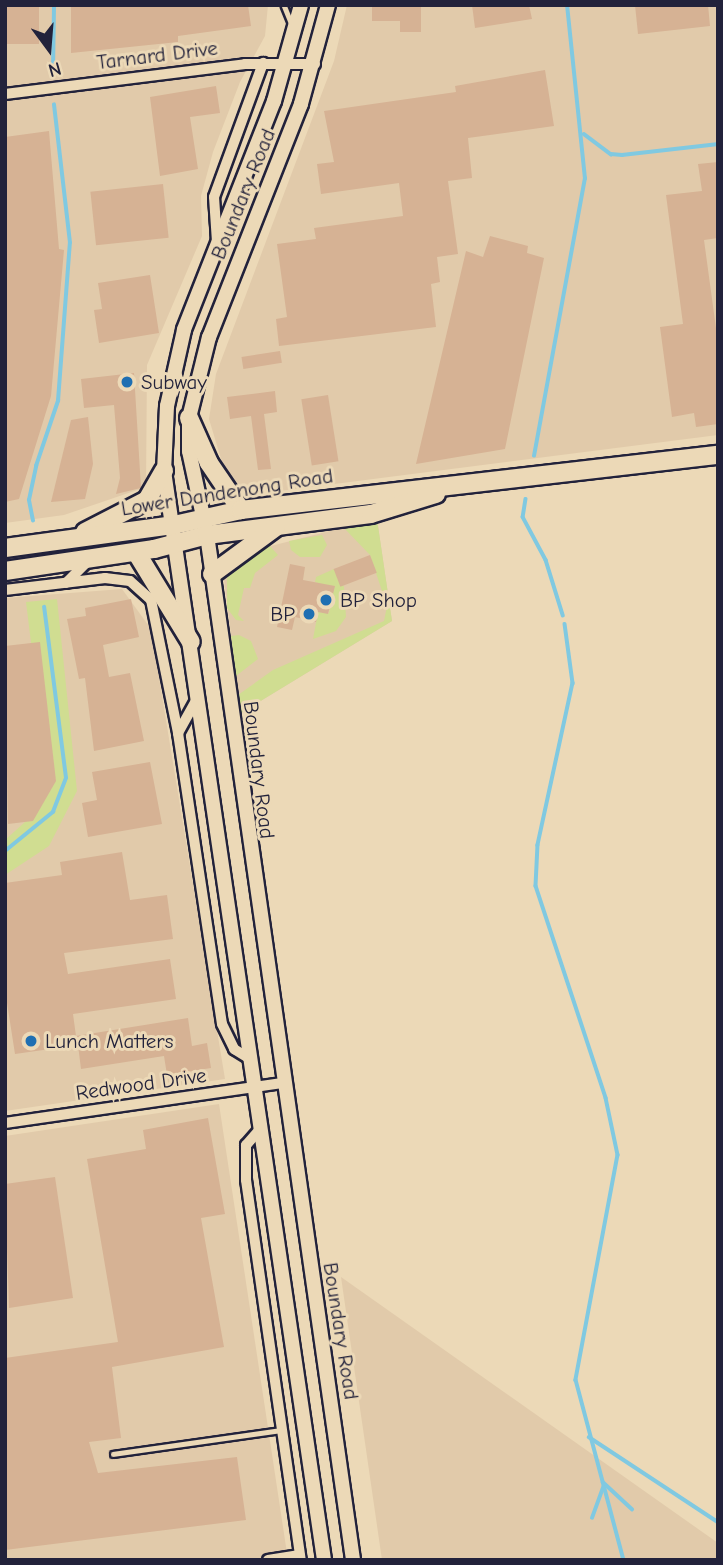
<!DOCTYPE html>
<style>
body{margin:0}
#map{position:relative;width:723px;height:1565px;overflow:hidden;background:#ecd9b7;font-family:"Comic Neue",sans-serif}
div>[style]{position:absolute}
.built>*{inset:0;background:#e1caaa}
.green>*{inset:0;background:#d0dd91}
.stream>*{height:3.5px;margin:-1.75px;padding:0 1.75px;transform-origin:1.75px;border-radius:1.75px;background:#80c9e1}
.building>*{inset:0;background:#d6b294;transform-origin:0 0}
.roads{filter:drop-shadow(2px 0 #22223b) drop-shadow(-2px 0 #22223b) drop-shadow(0 2px #22223b) drop-shadow(0 -2px #22223b)}
.lane>*{height:4.5px;margin:-2.25px;padding:0 2.25px;transform-origin:2.25px;border-radius:2.25px;background:#ecd9b7}
.street>*{height:10px;margin:-5px;padding:0 5px;transform-origin:5px;border-radius:5px;background:#ecd9b7}
.primary>*{height:14px;margin:-7px;padding:0 7px;transform-origin:7px;border-radius:7px;background:#ecd9b7}
.highway>*{height:18px;margin:-9px;padding:0 9px;transform-origin:9px;border-radius:9px;background:#ecd9b7}
.dots>*{width:19px;height:19px;translate:-50% -50%;box-sizing:border-box;border:4px solid #ecd9b7;border-radius:50%}
span{translate:-50% -50%;white-space:nowrap;text-align:center;line-height:1.15;-webkit-text-stroke:6px #ecd9b7;paint-order:stroke}
.street-label{font-size:21px;color:#22223b}
.poi-label{font-size:21px;color:#22223b}
.left{translate:0 -50%;text-align:left}
.right{translate:-100% -50%;text-align:right}
.frame{position:absolute;inset:0;border:7px solid #22223b;pointer-events:none}
.north{position:absolute;left:14px;top:14px;width:70px;height:70px;-webkit-text-stroke:5px #ecd9b7;paint-order:stroke;rotate:164deg;font-size:19px;font-weight:700;line-height:28px;text-align:center;color:#22223b}
.north::after{content:'';display:block;margin:auto;width:24px;height:32px;background:#22223b;clip-path:polygon(50% 0,100% 100%,50% 72%,0 100%)}
</style>
<div id="map">
<div class="built">
<div style="clip-path:polygon(5px 5px,268px 5px,265px 36px,240px 82px,213px 152px,201px 196px,202px 236px,147px 365px,146px 487px,64px 515px,5px 523px)"></div>
<div style="clip-path:polygon(347px 5px,718px 5px,718px 435px,264px 493px,240px 485px,225px 472px,209px 419px,216px 374px,334px 61px)"></div>
<div style="clip-path:polygon(377px 519px,392px 621px,241px 713px,224px 579px,263px 548px)"></div>
<div style="clip-path:polygon(122px 589px,151px 629px,225px 1079px,5px 1111px,5px 598px)"></div>
<div style="clip-path:polygon(219px 1104px,288px 1560px,5px 1560px,5px 1136px)"></div>
<div style="clip-path:polygon(341px 1277px,718px 1543px,718px 1560px,382px 1560px)"></div>
</div>
<div class="green">
<div style="clip-path:polygon(377px 519px,392px 621px,241px 713px,238px 695px,273px 670px,384px 621px,387px 606px,370px 555px,344px 528px)"></div>
<div style="clip-path:polygon(322px 535px,327px 545px,320px 557px,300px 557px,291px 550px,289px 541px)"></div>
<div style="clip-path:polygon(269px 545px,278px 555px,255px 573px,250px 588px,244px 588px,238px 615px,244px 621px,236px 620px,227px 608px,227px 571px)"></div>
<div style="clip-path:polygon(334px 569px,344px 587px,346px 617px,336px 631px,313px 639px,318px 612px,329px 613px,334px 588px,315px 582px,316px 577px)"></div>
<div style="clip-path:polygon(57px 599px,77px 791px,49px 846px,5px 875px,5px 840px,35px 813px,45px 756px,26px 602px)"></div>
<div style="clip-path:polygon(239px 635px,251px 641px,258px 659px,236px 676px,231px 636px)"></div>
</div>
<div class="stream">
<div style="left:53px;top:71px;width:66px;rotate:-89.1deg"></div>
<div style="left:584px;top:134px;width:34px;rotate:37deg"></div>
<div style="left:611px;top:154px;width:11px;rotate:5deg"></div>
<div style="left:622px;top:155px;width:97px;rotate:-6.5deg"></div>
<div style="left:534px;top:456px;width:282px;rotate:-79.6deg"></div>
<div style="left:585px;top:179px;width:175px;rotate:-95.9deg"></div>
<div style="left:526px;top:499px;width:18px;rotate:99deg"></div>
<div style="left:523px;top:517px;width:49px;rotate:61.9deg"></div>
<div style="left:546px;top:560px;width:58px;rotate:72.8deg"></div>
<div style="left:33px;top:521px;width:21px;rotate:-101deg"></div>
<div style="left:29px;top:500px;width:35px;rotate:-78deg"></div>
<div style="left:36px;top:466px;width:69px;rotate:-71.3deg"></div>
<div style="left:58px;top:401px;width:158px;rotate:-85.7deg"></div>
<div style="left:70px;top:243px;width:139px;rotate:-96.6deg"></div>
<div style="left:565px;top:624px;width:60px;rotate:82.3deg"></div>
<div style="left:573px;top:683px;width:166px;rotate:102.2deg"></div>
<div style="left:538px;top:845px;width:41px;rotate:92.8deg"></div>
<div style="left:536px;top:886px;width:223px;rotate:71.7deg"></div>
<div style="left:606px;top:1098px;width:58px;rotate:78.1deg"></div>
<div style="left:618px;top:1155px;width:229px;rotate:100.6deg"></div>
<div style="left:576px;top:1380px;width:186px;rotate:75.1deg"></div>
<div style="left:5px;top:851px;width:62px;rotate:-39.1deg"></div>
<div style="left:53px;top:812px;width:36px;rotate:-69deg"></div>
<div style="left:66px;top:778px;width:172px;rotate:-97.3deg"></div>
<div style="left:589px;top:1437px;width:154px;rotate:33.4deg"></div>
<div style="left:603px;top:1482px;width:40px;rotate:43deg"></div>
<div style="left:592px;top:1518px;width:33px;rotate:-70deg"></div>
</div>
<div class="building">
<div style="left:5px;top:5px;width:34px;height:39px"></div>
<div style="clip-path:polygon(71px 5px,248px 5px,251px 26px,178px 36px,178px 42px,71px 53px)"></div>
<div style="clip-path:polygon(372px 5px,421px 5px,421px 32px,400px 32px,400px 21px,372px 21px)"></div>
<div style="clip-path:polygon(472px 5px,529px 5px,532px 19px,475px 28px)"></div>
<div style="clip-path:polygon(635px 5px,708px 5px,710px 26px,638px 34px)"></div>
<div style="clip-path:polygon(545px 70px,554px 126px,468px 138px,472px 178px,448px 181px,458px 254px,437px 257px,440px 282px,431px 284px,436px 327px,279px 346px,276px 319px,287px 317px,277px 244px,316px 239px,314px 228px,403px 216px,399px 183px,321px 194px,317px 164px,334px 162px,324px 111px,456px 92px,455px 86px)"></div>
<div style="clip-path:polygon(216px 86px,220px 113px,190px 117px,198px 169px,160px 176px,150px 97px)"></div>
<div style="clip-path:polygon(49px 131px,59px 249px,64px 250px,51px 396px,19px 499px,5px 502px,5px 137px)"></div>
<div style="clip-path:polygon(718px 162px,718px 238px,704px 240px,718px 343px,718px 424px,696px 427px,694px 413px,672px 417px,660px 327px,683px 324px,666px 195px,702px 191px,698px 164px)"></div>
<div style="left:163px;top:184px;width:54px;height:73px;rotate:84deg"></div>
<div style="clip-path:polygon(490px 236px,528px 246px,527px 253px,544px 258px,505px 449px,416px 464px,466px 251px,483px 257px)"></div>
<div style="clip-path:polygon(150px 275px,159px 333px,99px 343px,94px 310px,102px 309px,98px 283px)"></div>
<div style="left:280px;top:351px;width:12px;height:39px;rotate:81deg"></div>
<div style="clip-path:polygon(134px 373px,141px 488px,116px 494px,120px 478px,114px 405px,84px 408px,81px 379px)"></div>
<div style="clip-path:polygon(275px 391px,277px 412px,264px 414px,271px 469px,258px 470px,251px 416px,230px 419px,227px 397px)"></div>
<div style="left:328px;top:395px;width:67px;height:27px;rotate:81deg"></div>
<div style="clip-path:polygon(88px 417px,93px 464px,85px 499px,51px 502px,71px 420px)"></div>
<div style="left:370px;top:555px;width:19px;height:39px;rotate:69deg"></div>
<div style="clip-path:polygon(290px 564px,305px 567px,303px 580px,335px 586px,328px 614px,318px 612px,316px 622px,295px 617px,292px 630px,277px 627px)"></div>
<div style="clip-path:polygon(131px 599px,139px 637px,103px 645px,109px 677px,130px 673px,144px 741px,94px 751px,85px 678px,79px 679px,67px 619px,86px 616px,85px 608px)"></div>
<div style="clip-path:polygon(40px 642px,56px 781px,33px 821px,8px 824px,5px 646px)"></div>
<div style="clip-path:polygon(150px 762px,162px 824px,88px 837px,82px 803px,97px 800px,92px 772px)"></div>
<div style="clip-path:polygon(122px 852px,130px 900px,167px 895px,173px 939px,64px 953px,68px 974px,170px 959px,176px 999px,73px 1014px,76px 1036px,188px 1018px,192px 1046px,207px 1043px,211px 1068px,167px 1075px,164px 1056px,81px 1069px,78px 1045px,15px 1054px,5px 990px,5px 883px,62px 875px,60px 862px)"></div>
<div style="clip-path:polygon(208px 1118px,225px 1214px,201px 1218px,224px 1347px,112px 1367px,121px 1438px,89px 1442px,98px 1473px,237px 1457px,246px 1520px,5px 1550px,5px 1358px,118px 1342px,87px 1159px,146px 1149px,143px 1130px)"></div>
<div style="clip-path:polygon(55px 1177px,73px 1298px,9px 1308px,5px 1184px)"></div>
</div>
<div class="roads">
<div class="lane">
<div style="left:284px;top:5px;width:22px;rotate:68deg"></div>
<div style="left:113px;top:1454px;width:171px;rotate:-8.1deg"></div>
</div>
<div class="street">
<div style="left:5px;top:94px;width:242px;rotate:-7.1deg"></div>
<div style="left:245px;top:64px;width:70px"></div>
<div style="left:217px;top:242px;width:45px;rotate:-93.8deg"></div>
<div style="left:214px;top:197px;width:143px;rotate:-69.9deg"></div>
<div style="left:66px;top:583px;width:33px;rotate:-45deg"></div>
<div style="left:5px;top:590px;width:101px;rotate:-6.8deg"></div>
<div style="left:105px;top:578px;width:25px;rotate:7deg"></div>
<div style="left:130px;top:581px;width:28px;rotate:42deg"></div>
<div style="left:151px;top:600px;width:136px;rotate:78.5deg"></div>
<div style="left:178px;top:733px;width:294px;rotate:81.4deg"></div>
<div style="left:222px;top:1024px;width:28px;rotate:64deg"></div>
<div style="left:234px;top:1049px;width:19px;rotate:32deg"></div>
<div style="left:178px;top:733px;width:41px;rotate:-60.9deg"></div>
<div style="left:5px;top:1123px;width:280px;rotate:-8.2deg"></div>
<div style="left:261px;top:1128px;width:23px;rotate:131deg"></div>
<div style="left:246px;top:1145px;width:35px;rotate:90deg"></div>
<div style="left:246px;top:1180px;width:384px;rotate:81.8deg"></div>
<div style="left:268px;top:1560px;width:32px;rotate:-9deg"></div>
</div>
<div class="primary">
<div style="left:301px;top:5px;width:100px;rotate:105.7deg"></div>
<div style="left:274px;top:101px;width:246px;rotate:111.5deg"></div>
<div style="left:184px;top:330px;width:78px;rotate:102.6deg"></div>
<div style="left:167px;top:406px;width:65px;rotate:92.6deg"></div>
<div style="left:164px;top:471px;width:1101px;rotate:81.64deg"></div>
<div style="left:328px;top:5px;width:103px;rotate:105.3deg"></div>
<div style="left:301px;top:104px;width:251px;rotate:111.5deg"></div>
<div style="left:209px;top:337px;width:83px;rotate:103.9deg"></div>
<div style="left:189px;top:418px;width:33px;rotate:90deg"></div>
<div style="left:189px;top:451px;width:86px;rotate:77.9deg"></div>
<div style="left:207px;top:535px;width:1035px;rotate:81.89deg"></div>
</div>
<div class="highway">
<div style="left:189px;top:418px;width:49px;rotate:66deg"></div>
<div style="left:209px;top:463px;width:57px;rotate:55.8deg"></div>
<div style="left:85px;top:532px;width:70px;rotate:-27.3deg"></div>
<div style="left:147px;top:500px;width:34px;rotate:-60deg"></div>
<div style="left:5px;top:548px;width:171px;rotate:-7.8deg"></div>
<div style="left:174px;top:525px;width:69px;rotate:-12.6deg"></div>
<div style="left:241px;top:510px;width:480px;rotate:-6.6deg"></div>
<div style="left:136px;top:552px;width:105px;rotate:58.6deg"></div>
<div style="left:5px;top:571px;width:151px;rotate:-8.4deg"></div>
<div style="left:154px;top:549px;width:55px;rotate:-14.8deg"></div>
<div style="left:207px;top:535px;width:165px;rotate:-7.3deg"></div>
<div style="left:371px;top:514px;width:68px;rotate:-17.1deg"></div>
<div style="left:212px;top:574px;width:79px;rotate:-36.3deg"></div>
</div>
</div>
<div class="dots">
<div style="left:127px;top:382px;background:#1f6fb2"></div>
<div style="left:326px;top:600px;background:#1f6fb2"></div>
<div style="left:309px;top:614px;background:#1f6fb2"></div>
<div style="left:31px;top:1041px;background:#1f6fb2"></div>
</div>
<div class="street-label">
<span style="left:157px;top:55px;rotate:-7deg">Tarnard Drive</span>
<span style="left:243px;top:194px;rotate:-68deg">Boundary Road</span>
<span style="left:227px;top:492px;rotate:-9deg">Lower Dandenong Road</span>
<span style="left:259px;top:770px;rotate:83deg">Boundary Road</span>
<span style="left:141px;top:1084px;rotate:-8deg">Redwood Drive</span>
<span style="left:341px;top:1331px;rotate:81deg">Boundary Road</span>
</div>
<div class="poi-label">
<span class="left" style="left:141px;top:382px">Subway</span>
<span class="left" style="left:340px;top:600px">BP Shop</span>
<span class="right" style="left:295px;top:614px">BP</span>
<span class="left" style="left:45px;top:1041px">Lunch Matters</span>
</div>
<div class="frame"></div>
<div class="north">N</div>
</div>
